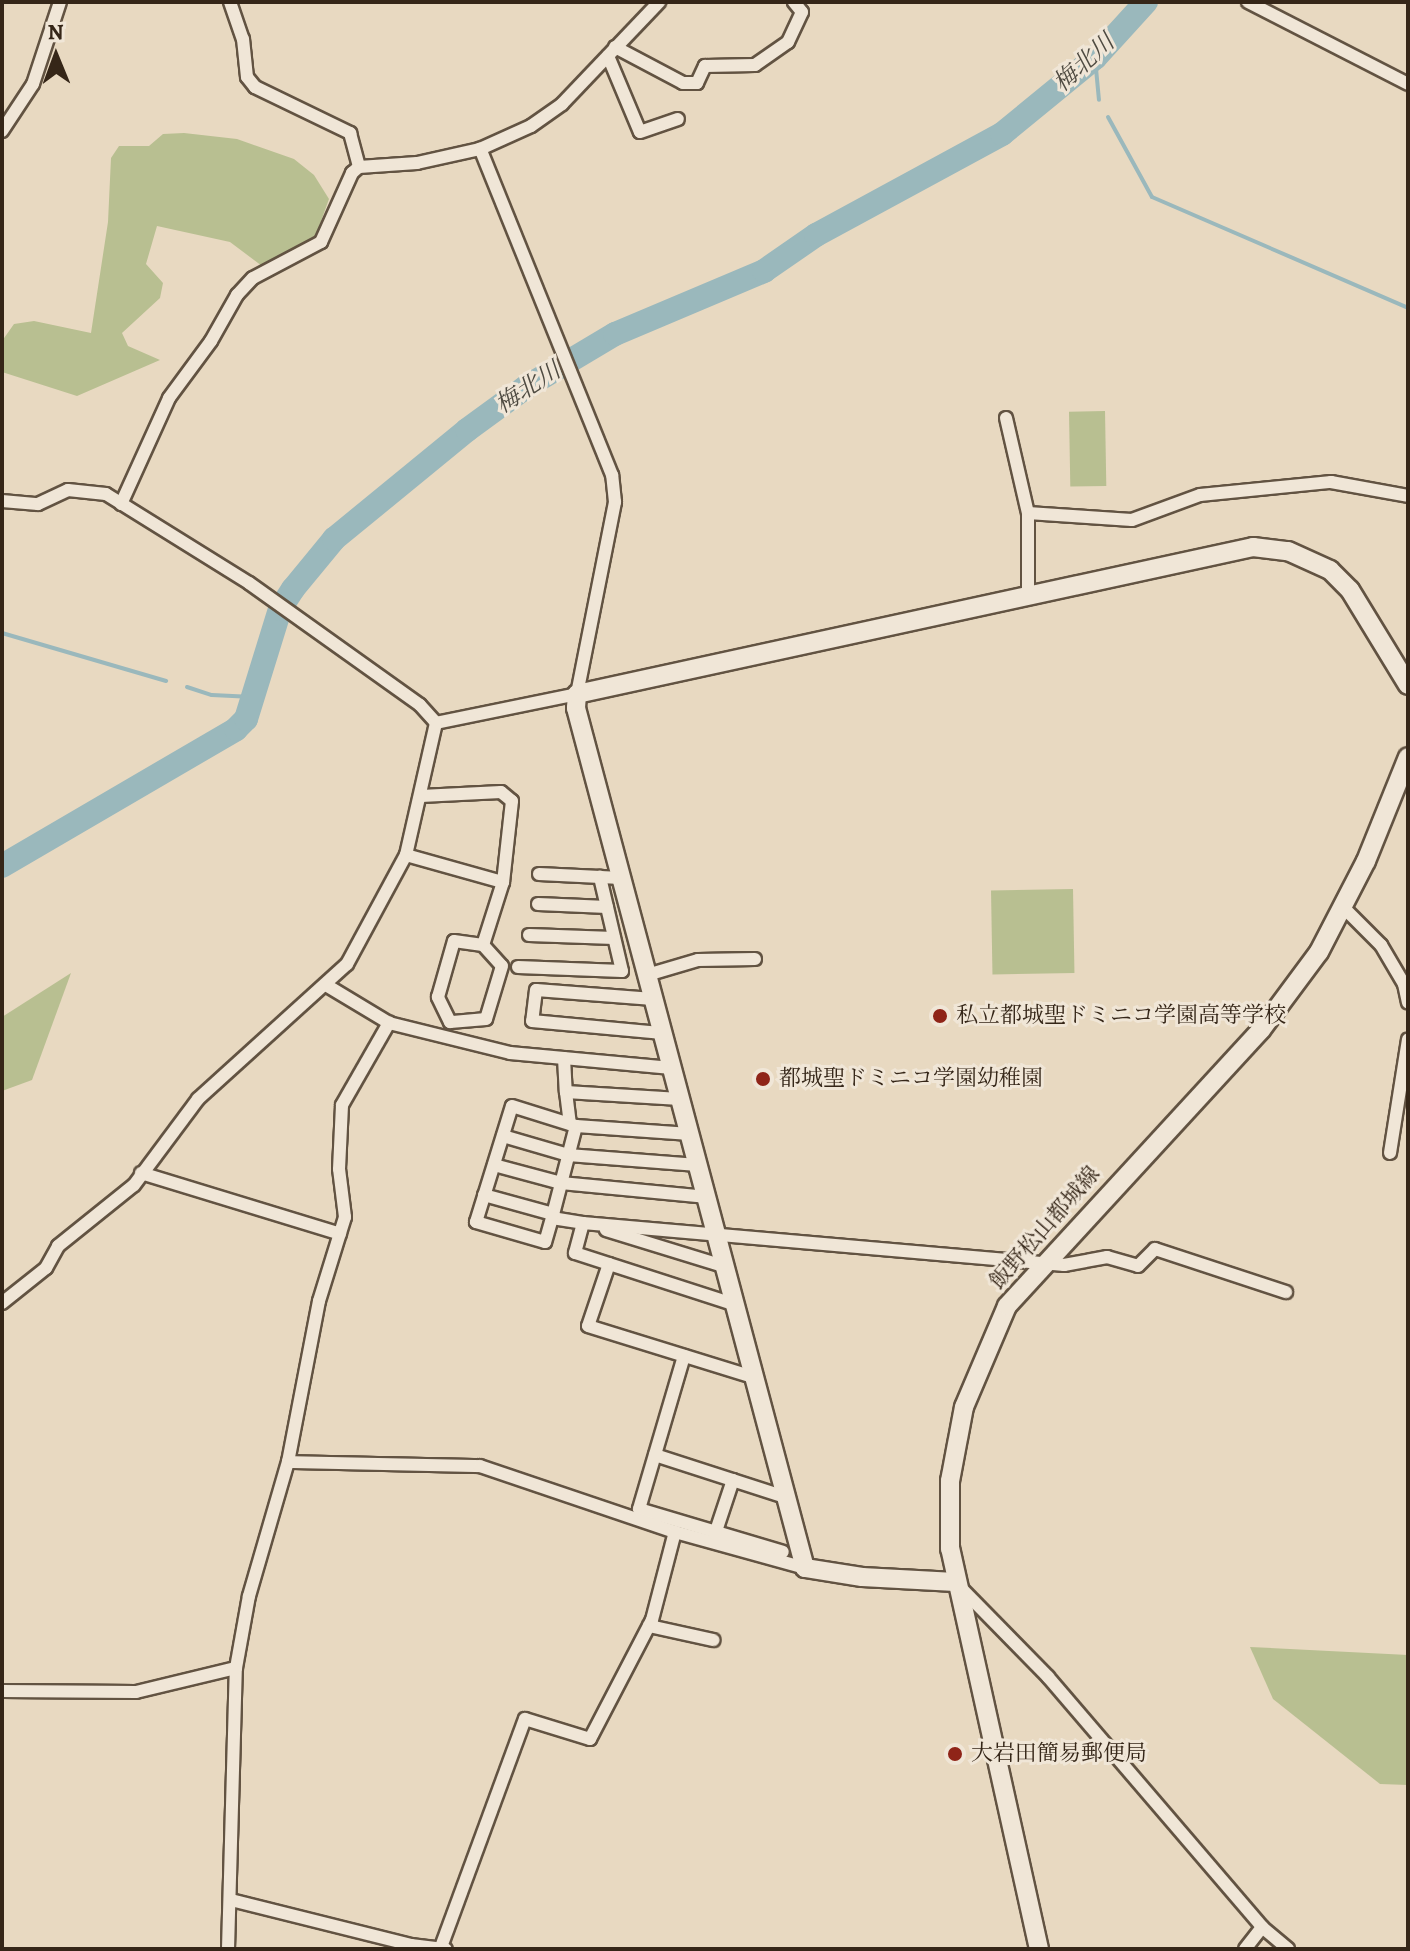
<!DOCTYPE html>
<html>
<head>
<meta charset="utf-8">
<style>
	body { margin:0 }
	#map { position:relative; width:1410px; height:1951px; overflow:hidden; background:#e8d9c1; font-family:Alegreya,"Noto Serif JP",serif }
	div>[style] { position:absolute }
	.green>* { inset:0; background:#b8bf91; transform-origin:0 0 }
	.stream>* { height:4px; margin:-2px; padding:0 2px; transform-origin:2px; border-radius:2px; background:#9ab8bc }
	.river>* { height:24px; margin:-12px; padding:0 12px; transform-origin:12px; border-radius:12px; background:#9ab8bc }
	.roads { filter:drop-shadow(2px 0 #625342) drop-shadow(-2px 0 #625342) drop-shadow(0 2px #625342) drop-shadow(0 -2px #625342) }
	.street>* { height:12px; margin:-6px; padding:0 6px; transform-origin:6px; border-radius:6px; background:#f0e6d7 }
	.secondary>* { height:18px; margin:-9px; padding:0 9px; transform-origin:9px; border-radius:9px; background:#f0e6d7 }
	.dots>* { width:22px; height:22px; translate:-50% -50%; box-sizing:border-box; border:4px solid #f0e6d7; border-radius:50% }
	span { translate:-50% -50%; white-space:nowrap; text-align:center; line-height:1.15; -webkit-text-stroke:6px #f0e6d7; paint-order:stroke }
	.poi-label { font-size:22px; color:#352618 }
	.left { translate:0 -50%; text-align:left }
	.street-label { font-size:22px; color:#352618 }
	.water-label { font-size:24px; color:#4e4a41; font-style:italic }
	.frame { position:absolute; inset:0; border:4px solid #352618; pointer-events:none }
	.north { position:absolute; left:16px; top:16px; width:80px; height:80px; -webkit-text-stroke:6px #f0e6d7; paint-order:stroke; rotate:359deg; font-size:22px; font-weight:700; line-height:32px; text-align:center; color:#352618 }
	.north::after { content:''; display:block; margin:auto; width:28px; height:36px; background:#352618; clip-path:polygon(50% 0,100% 100%,50% 72%,0 100%) }
</style>
</head>
<body>
<div id="map">
	<div class="green">
		<div style="clip-path:polygon(184px 133px,237px 139px,294px 159px,314px 175px,329px 199px,316px 235px,300px 249px,262px 266px,230px 242px,157px 226px,146px 264px,163px 283px,160px 298px,122px 333px,128px 346px,160px 360px,77px 396px,2px 372px,2px 341px,14px 324px,34px 321px,91px 333px,108px 222px,111px 158px,119px 146px,149px 146px,163px 134px)"></div>
		<div style="left:1105px;top:411px;width:75px;height:36px;rotate:89deg"></div>
		<div style="left:1073px;top:889px;width:84px;height:82px;rotate:89deg"></div>
		<div style="clip-path:polygon(71px 973px,32px 1080px,2px 1091px,2px 1017px)"></div>
		<div style="clip-path:polygon(1250px 1647px,1408px 1655px,1408px 1785px,1380px 1784px,1273px 1699px)"></div>
	</div>
	<div class="stream">
		<div style="left:1095px;top:58px;width:42px;rotate:84.6deg"></div>
		<div style="left:1108px;top:117px;width:91px;rotate:61.2deg"></div>
		<div style="left:1152px;top:197px;width:279px;rotate:23.4deg"></div>
		<div style="left:2px;top:633px;width:171px;rotate:16.3deg"></div>
		<div style="left:187px;top:687px;width:26px;rotate:18deg"></div>
		<div style="left:212px;top:695px;width:41px;rotate:2.8deg"></div>
	</div>
	<div class="river">
		<div style="left:2px;top:866px;width:271px;rotate:-30.3deg"></div>
		<div style="left:236px;top:729px;width:14px;rotate:-45deg"></div>
		<div style="left:246px;top:719px;width:115px;rotate:-72.8deg"></div>
		<div style="left:280px;top:609px;width:24px;rotate:-57deg"></div>
		<div style="left:293px;top:589px;width:65px;rotate:-50.6deg"></div>
		<div style="left:334px;top:539px;width:172px;rotate:-39.3deg"></div>
		<div style="left:467px;top:430px;width:73px;rotate:-36.1deg"></div>
		<div style="left:526px;top:387px;width:104px;rotate:-30.8deg"></div>
		<div style="left:615px;top:334px;width:162px;rotate:-22.9deg"></div>
		<div style="left:764px;top:271px;width:63px;rotate:-34.7deg"></div>
		<div style="left:816px;top:235px;width:212px;rotate:-28.5deg"></div>
		<div style="left:1002px;top:134px;width:120px;rotate:-39.3deg"></div>
		<div style="left:1095px;top:58px;width:76px;rotate:-47.7deg"></div>
	</div>
	<div class="roads">
		<div class="street">
			<div style="left:230px;top:2px;width:39px;rotate:71deg"></div>
			<div style="left:243px;top:39px;width:38px;rotate:84deg"></div>
			<div style="left:247px;top:77px;width:13px;rotate:51deg"></div>
			<div style="left:255px;top:87px;width:106px;rotate:25.8deg"></div>
			<div style="left:350px;top:133px;width:35px;rotate:75deg"></div>
			<div style="left:1248px;top:2px;width:180px;rotate:27.1deg"></div>
			<div style="left:615px;top:47px;width:77px;rotate:27.9deg"></div>
			<div style="left:683px;top:83px;width:14px"></div>
			<div style="left:697px;top:83px;width:19px;rotate:-65deg"></div>
			<div style="left:705px;top:66px;width:50px;rotate:-1.1deg"></div>
			<div style="left:755px;top:65px;width:40px;rotate:-34.9deg"></div>
			<div style="left:788px;top:42px;width:33px;rotate:-65deg"></div>
			<div style="left:802px;top:12px;width:13px;rotate:-129deg"></div>
			<div style="left:608px;top:56px;width:82px;rotate:67.2deg"></div>
			<div style="left:640px;top:132px;width:40px;rotate:-18.9deg"></div>
			<div style="left:2px;top:131px;width:56px;rotate:-56.6deg"></div>
			<div style="left:33px;top:84px;width:86px;rotate:-71.8deg"></div>
			<div style="left:1006px;top:418px;width:98px;rotate:77deg"></div>
			<div style="left:2px;top:501px;width:36px;rotate:5deg"></div>
			<div style="left:38px;top:504px;width:33px;rotate:-25deg"></div>
			<div style="left:68px;top:490px;width:38px;rotate:6deg"></div>
			<div style="left:106px;top:494px;width:168px;rotate:31.9deg"></div>
			<div style="left:249px;top:583px;width:210px;rotate:35.5deg"></div>
			<div style="left:420px;top:705px;width:24px;rotate:48deg"></div>
			<div style="left:121px;top:504px;width:116px;rotate:-65.6deg"></div>
			<div style="left:169px;top:398px;width:71px;rotate:-53.6deg"></div>
			<div style="left:211px;top:341px;width:53px;rotate:-60.5deg"></div>
			<div style="left:237px;top:295px;width:23px;rotate:-47deg"></div>
			<div style="left:253px;top:278px;width:77px;rotate:-27.9deg"></div>
			<div style="left:321px;top:242px;width:76px;rotate:-65.8deg"></div>
			<div style="left:352px;top:173px;width:9px;rotate:-41deg"></div>
			<div style="left:359px;top:167px;width:58px;rotate:-3.9deg"></div>
			<div style="left:417px;top:163px;width:65px;rotate:-12.5deg"></div>
			<div style="left:480px;top:149px;width:56px;rotate:-24.3deg"></div>
			<div style="left:531px;top:126px;width:38px;rotate:-35deg"></div>
			<div style="left:562px;top:104px;width:141px;rotate:-46.4deg"></div>
			<div style="left:1028px;top:596px;width:83px;rotate:-90deg"></div>
			<div style="left:1028px;top:513px;width:104px;rotate:3.9deg"></div>
			<div style="left:1132px;top:520px;width:72px;rotate:-20.2deg"></div>
			<div style="left:1200px;top:495px;width:132px;rotate:-5.7deg"></div>
			<div style="left:1331px;top:482px;width:78px;rotate:10.3deg"></div>
			<div style="left:436px;top:723px;width:144px;rotate:-11.6deg"></div>
			<div style="left:577px;top:694px;width:196px;rotate:-78.8deg"></div>
			<div style="left:615px;top:502px;width:27px;rotate:-96deg"></div>
			<div style="left:612px;top:475px;width:352px;rotate:-112deg"></div>
			<div style="left:421px;top:796px;width:80px;rotate:-2.9deg"></div>
			<div style="left:501px;top:792px;width:14px;rotate:39deg"></div>
			<div style="left:512px;top:801px;width:81px;rotate:96.3deg"></div>
			<div style="left:503px;top:882px;width:66px;rotate:107.6deg"></div>
			<div style="left:483px;top:945px;width:28px;rotate:48deg"></div>
			<div style="left:502px;top:966px;width:55px;rotate:106.8deg"></div>
			<div style="left:486px;top:1019px;width:36px;rotate:175deg"></div>
			<div style="left:450px;top:1022px;width:28px;rotate:-116deg"></div>
			<div style="left:438px;top:997px;width:58px;rotate:-74.1deg"></div>
			<div style="left:454px;top:941px;width:29px;rotate:8deg"></div>
			<div style="left:406px;top:855px;width:101px;rotate:15.6deg"></div>
			<div style="left:539px;top:874px;width:82px;rotate:2.8deg"></div>
			<div style="left:538px;top:904px;width:69px;rotate:2.5deg"></div>
			<div style="left:1343px;top:907px;width:54px;rotate:45deg"></div>
			<div style="left:1381px;top:945px;width:45px;rotate:59.5deg"></div>
			<div style="left:1404px;top:984px;width:19px;rotate:78deg"></div>
			<div style="left:529px;top:935px;width:85px;rotate:2deg"></div>
			<div style="left:518px;top:967px;width:104px;rotate:2.2deg"></div>
			<div style="left:622px;top:971px;width:97px;rotate:-103.2deg"></div>
			<div style="left:647px;top:975px;width:53px;rotate:-16.4deg"></div>
			<div style="left:698px;top:960px;width:57px;rotate:-1deg"></div>
			<div style="left:326px;top:985px;width:74px;rotate:31.1deg"></div>
			<div style="left:389px;top:1023px;width:125px;rotate:13.9deg"></div>
			<div style="left:510px;top:1053px;width:162px;rotate:5.3deg"></div>
			<div style="left:653px;top:999px;width:117px;rotate:-175.6deg"></div>
			<div style="left:536px;top:990px;width:31px;rotate:97deg"></div>
			<div style="left:532px;top:1021px;width:131px;rotate:5.3deg"></div>
			<div style="left:564px;top:1058px;width:34px;rotate:87deg"></div>
			<div style="left:566px;top:1092px;width:114px;rotate:3.5deg"></div>
			<div style="left:566px;top:1092px;width:32px;rotate:83deg"></div>
			<div style="left:690px;top:1134px;width:114px;rotate:-176deg"></div>
			<div style="left:576px;top:1126px;width:95px;rotate:104.6deg"></div>
			<div style="left:552px;top:1218px;width:31px;rotate:9deg"></div>
			<div style="left:583px;top:1223px;width:31px;rotate:105deg"></div>
			<div style="left:575px;top:1253px;width:169px;rotate:17.9deg"></div>
			<div style="left:503px;top:1136px;width:68px;rotate:16.3deg"></div>
			<div style="left:568px;top:1155px;width:130px;rotate:4.4deg"></div>
			<div style="left:1390px;top:1153px;width:115px;rotate:-81deg"></div>
			<div style="left:494px;top:1165px;width:69px;rotate:15deg"></div>
			<div style="left:561px;top:1183px;width:147px;rotate:5.5deg"></div>
			<div style="left:141px;top:1173px;width:208px;rotate:17deg"></div>
			<div style="left:484px;top:1195px;width:72px;rotate:15.4deg"></div>
			<div style="left:552px;top:1218px;width:25px;rotate:106deg"></div>
			<div style="left:545px;top:1242px;width:72px;rotate:-163.8deg"></div>
			<div style="left:476px;top:1222px;width:121px;rotate:-72.8deg"></div>
			<div style="left:512px;top:1106px;width:67px;rotate:17.4deg"></div>
			<div style="left:583px;top:1223px;width:483px;rotate:5deg"></div>
			<div style="left:1064px;top:1265px;width:44px;rotate:-10.5deg"></div>
			<div style="left:1107px;top:1257px;width:32px;rotate:16deg"></div>
			<div style="left:1138px;top:1266px;width:24px;rotate:-45deg"></div>
			<div style="left:1155px;top:1249px;width:138px;rotate:18.2deg"></div>
			<div style="left:606px;top:1230px;width:126px;rotate:17.1deg"></div>
			<div style="left:609px;top:1264px;width:65px;rotate:108.7deg"></div>
			<div style="left:588px;top:1326px;width:176px;rotate:17.2deg"></div>
			<div style="left:2px;top:1303px;width:56px;rotate:-38.5deg"></div>
			<div style="left:46px;top:1268px;width:25px;rotate:-61deg"></div>
			<div style="left:58px;top:1246px;width:97px;rotate:-38.8deg"></div>
			<div style="left:134px;top:1185px;width:107px;rotate:-53.3deg"></div>
			<div style="left:198px;top:1099px;width:201px;rotate:-42.2deg"></div>
			<div style="left:347px;top:964px;width:124px;rotate:-61.6deg"></div>
			<div style="left:406px;top:855px;width:135px;rotate:-77.2deg"></div>
			<div style="left:684px;top:1356px;width:159px;rotate:106.4deg"></div>
			<div style="left:639px;top:1509px;width:150px;rotate:16.6deg"></div>
			<div style="left:655px;top:1455px;width:140px;rotate:17.9deg"></div>
			<div style="left:288px;top:1462px;width:192px;rotate:1.2deg"></div>
			<div style="left:480px;top:1466px;width:206px;rotate:18.7deg"></div>
			<div style="left:675px;top:1532px;width:135px;rotate:15.5deg"></div>
			<div style="left:715px;top:1534px;width:57px;rotate:-71.6deg"></div>
			<div style="left:960px;top:1587px;width:126px;rotate:45.6deg"></div>
			<div style="left:1048px;top:1677px;width:329px;rotate:49.4deg"></div>
			<div style="left:1262px;top:1927px;width:34px;rotate:40deg"></div>
			<div style="left:649px;top:1626px;width:66px;rotate:12.3deg"></div>
			<div style="left:2px;top:1691px;width:134px;rotate:0.4deg"></div>
			<div style="left:136px;top:1692px;width:103px;rotate:-13.5deg"></div>
			<div style="left:231px;top:1900px;width:186px;rotate:14deg"></div>
			<div style="left:411px;top:1945px;width:35px;rotate:7deg"></div>
			<div style="left:441px;top:1947px;width:243px;rotate:-69.8deg"></div>
			<div style="left:525px;top:1719px;width:68px;rotate:17.1deg"></div>
			<div style="left:590px;top:1739px;width:134px;rotate:-62.5deg"></div>
			<div style="left:652px;top:1620px;width:91px;rotate:-75.4deg"></div>
			<div style="left:228px;top:1949px;width:281px;rotate:-88.4deg"></div>
			<div style="left:236px;top:1668px;width:73px;rotate:-79.8deg"></div>
			<div style="left:249px;top:1596px;width:140px;rotate:-73.8deg"></div>
			<div style="left:288px;top:1462px;width:164px;rotate:-79.1deg"></div>
			<div style="left:319px;top:1301px;width:88px;rotate:-72.8deg"></div>
			<div style="left:345px;top:1217px;width:48px;rotate:-97.1deg"></div>
			<div style="left:339px;top:1169px;width:64px;rotate:-87.3deg"></div>
			<div style="left:342px;top:1105px;width:95px;rotate:-60.2deg"></div>
			<div style="left:1245px;top:1949px;width:28px;rotate:-52deg"></div>
		</div>
		<div class="secondary">
			<div style="left:955px;top:1582px;width:93px;rotate:-176.9deg"></div>
			<div style="left:862px;top:1577px;width:58px;rotate:-171deg"></div>
			<div style="left:805px;top:1568px;width:890px;rotate:-104.91deg"></div>
			<div style="left:576px;top:708px;width:14px;rotate:-86deg"></div>
			<div style="left:577px;top:694px;width:692px;rotate:-12.27deg"></div>
			<div style="left:1253px;top:547px;width:35px;rotate:7deg"></div>
			<div style="left:1288px;top:551px;width:46px;rotate:24.3deg"></div>
			<div style="left:1330px;top:570px;width:28px;rotate:45deg"></div>
			<div style="left:1350px;top:590px;width:111px;rotate:58.6deg"></div>
			<div style="left:1039px;top:1949px;width:410px;rotate:-102.5deg"></div>
			<div style="left:950px;top:1549px;width:68px;rotate:-90deg"></div>
			<div style="left:950px;top:1481px;width:75px;rotate:-79.3deg"></div>
			<div style="left:964px;top:1407px;width:110px;rotate:-66.9deg"></div>
			<div style="left:1007px;top:1306px;width:375px;rotate:-47.4deg"></div>
			<div style="left:1261px;top:1030px;width:97px;rotate:-53.4deg"></div>
			<div style="left:1319px;top:952px;width:102px;rotate:-62.7deg"></div>
			<div style="left:1366px;top:861px;width:112px;rotate:-68deg"></div>
		</div>
	</div>
	<div class="dots">
		<div style="left:940px;top:1016px;background:#8f2418"></div>
		<div style="left:763px;top:1079px;background:#8f2418"></div>
		<div style="left:955px;top:1754px;background:#8f2418"></div>
	</div>
	<div class="poi-label">
		<span class="left" style="left:956px;top:1016px">私立都城聖ドミニコ学園高等学校</span>
		<span class="left" style="left:779px;top:1079px">都城聖ドミニコ学園幼稚園</span>
		<span class="left" style="left:971px;top:1754px">大岩田簡易郵便局</span>
	</div>
	<div class="street-label">
		<span style="left:1045px;top:1228px;rotate:-49deg">飯野松山都城線</span>
	</div>
	<div class="water-label">
		<span style="left:1084px;top:63px;rotate:-42deg">梅北川</span>
		<span style="left:528px;top:388px;rotate:-33deg">梅北川</span>
	</div>
	<div class="frame"></div>
	<div class="north">N</div>
</div>
</body>
</html>
